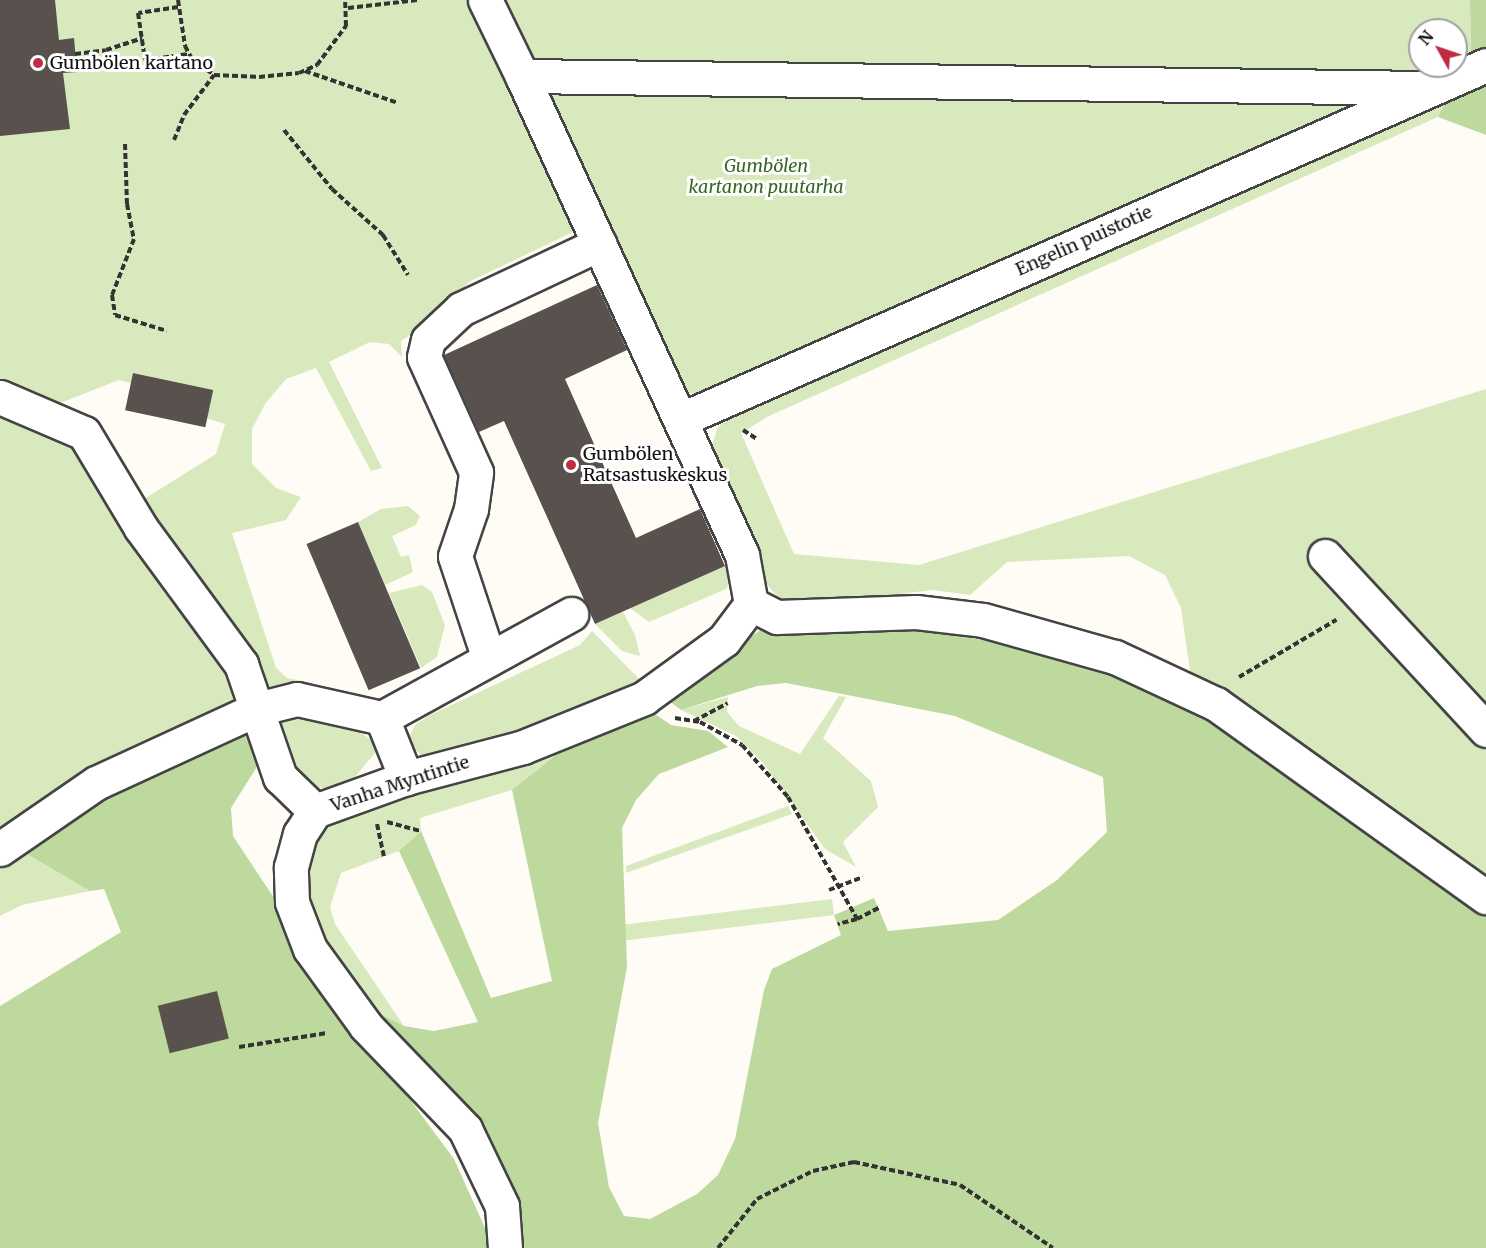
<!DOCTYPE html>
<html>
<head>
<meta charset="utf-8">
<style>
	body { margin:0 }
	#map { position:relative; width:1486px; height:1248px; overflow:hidden; background:#fffcf5; font-family:Merriweather,serif }
	div>[style] { position:absolute }
	.green>* { inset:0; background:#d9e9be; transform-origin:0 0 }
	.forest>* { inset:0; background:#bed99e }
	.building>* { inset:0; background:#59514d; transform-origin:0 0 }
	.path>* { height:4px; margin-top:-2px; transform-origin:0; background:repeating-linear-gradient(90deg,#333 0 6px,transparent 0 9px) }
	.roads { filter:drop-shadow(2px 0 #444) drop-shadow(-2px 0 #444) drop-shadow(0 2px #444) drop-shadow(0 -2px #444) }
	.minor>* { height:33px; margin:-16.5px; padding:0 16.5px; transform-origin:16.5px; border-radius:16.5px; background:#fff }
	.dots>* { width:16px; height:16px; translate:-50% -50%; box-sizing:border-box; border:3px solid #fff; border-radius:50% }
	span { translate:-50% -50%; white-space:nowrap; text-align:center; line-height:1.15; -webkit-text-stroke:6px #fff; paint-order:stroke }
	.poi-label { font-size:18px; color:#111 }
	.left { translate:0 -50%; text-align:left }
	.park-label { font-size:18px; color:#376722; font-style:italic }
	.street-label { font-size:18px; color:#111 }
	.north { position:absolute; left:1408px; top:18px; width:60px; height:60px; box-sizing:border-box; background:#fff; border:2px solid #a0a0a0; border-radius:50%; rotate:310deg; font-size:16px; font-weight:700; line-height:24px; text-align:center; color:#111 }
	.north::after { content:''; display:block; margin:auto; width:21px; height:27px; background:#bd2c41; clip-path:polygon(50% 0,100% 100%,50% 72%,0 100%) }
</style>
</head>
<body>
<div id="map">
	<div class="green">
		<div style="clip-path:polygon(evenodd,0 0,1470px 0,1471px 60px,705px 394px,686px 393px,670px 380px,583px 205px,566px 213px,576px 229px,573px 232px,469px 282px,430px 322px,401px 341px,402px 357px,389px 344px,370px 342px,329px 362px,382px 468px,371px 471px,316px 368px,286px 379px,265px 404px,252px 429px,252px 464px,276px 488px,301px 497px,286px 520px,232px 533px,276px 668px,287px 678px,312px 683px,286px 690px,268px 691px,133px 506px,216px 454px,225px 424px,206px 418px,213px 390px,134px 373px,131px 383px,119px 380px,50px 407px,45px 422px,78px 455px,220px 649px,243px 703px,0 839px,0 0,1420px 30px,1456px 30px,1456px 66px,1420px 66px,1420px 30px)"></div>
		<div style="clip-path:polygon(1450px 92px,1438px 117px,769px 416px,741px 433px,794px 554px,919px 565px,1486px 389px,1486px 913px,1212px 720px,1190px 671px,1181px 608px,1165px 575px,1129px 556px,1007px 562px,970px 595px,933px 590px,794px 606px,775px 594px,759px 575px,710px 453px,717px 429px,735px 408px)"></div>
		<div style="clip-path:polygon(408px 506px,420px 516px,416px 525px,392px 536px,401px 557px,409px 555px,413px 572px,385px 585px,358px 522px,381px 509px)"></div>
		<div style="clip-path:polygon(725px 565px,732px 578px,726px 589px,649px 622px,630px 608px)"></div>
		<div style="clip-path:polygon(422px 585px,432px 592px,445px 625px,437px 657px,421px 668px,389px 593px)"></div>
		<div style="clip-path:polygon(623px 612px,635px 635px,640px 656px,622px 651px,595px 624px)"></div>
		<div style="clip-path:polygon(592px 631px,642px 682px,558px 726px,424px 759px,414px 748px,410px 735px,415px 725px,430px 715px,580px 645px)"></div>
		<div style="clip-path:polygon(839px 696px,846px 697px,823px 738px,871px 781px,878px 807px,843px 842px,856px 867px,825px 849px,763px 763px,736px 736px,681px 710px,728px 697px,727px 712px,739px 726px,800px 754px)"></div>
		<div style="clip-path:polygon(272px 713px,337px 715px,374px 742px,375px 753px,355px 777px,331px 789px,309px 786px,291px 775px)"></div>
		<div style="clip-path:polygon(573px 741px,512px 790px,420px 818px,421px 831px,399px 851px,341px 873px,330px 907px,335px 924px,404px 1026px,353px 1000px,315px 946px,300px 855px,317px 828px,340px 811px)"></div>
		<div style="clip-path:polygon(788px 806px,792px 814px,626px 873px,626px 866px)"></div>
		<div style="clip-path:polygon(13px 846px,90px 891px,22px 905px,0 916px,0 856px)"></div>
		<div style="left:832px;top:899px;width:16px;height:211px;rotate:83deg"></div>
	</div>
	<div class="forest">
		<div style="clip-path:polygon(1470px 0,1486px 0,1486px 53px,1471px 60px)"></div>
		<div style="clip-path:polygon(1486px 78px,1486px 135px,1438px 117px,1450px 92px)"></div>
		<div style="clip-path:polygon(879px 622px,1046px 651px,1132px 681px,1212px 720px,1486px 913px,1486px 1248px,518px 1248px,511px 1206px,353px 1000px,404px 1026px,434px 1031px,478px 1022px,399px 851px,421px 831px,491px 998px,552px 981px,512px 790px,573px 741px,646px 708px,671px 725px,708px 731px,728px 747px,659px 774px,636px 800px,622px 828px,627px 967px,598px 1123px,609px 1187px,624px 1216px,650px 1219px,697px 1194px,718px 1175px,735px 1139px,764px 990px,772px 969px,841px 935px,834px 915px,874px 898px,888px 931px,998px 920px,1057px 880px,1107px 832px,1103px 777px,955px 716px,786px 683px,757px 686px,681px 710px,665px 698px,700px 668px,767px 626px)"></div>
		<div style="clip-path:polygon(240px 732px,251px 741px,258px 765px,231px 808px,233px 836px,391px 1074px,454px 1159px,494px 1248px,0 1248px,0 1006px,121px 932px,104px 889px,90px 891px,13px 846px,102px 789px)"></div>
	</div>
	<div class="building">
		<div style="clip-path:polygon(0 0,55px 0,59px 40px,74px 38px,77px 72px,63px 73px,70px 129px,0 136px)"></div>
		<div style="clip-path:polygon(597px 285px,627px 350px,565px 379px,636px 538px,700px 509px,725px 566px,595px 624px,504px 421px,479px 432px,444px 355px)"></div>
		<div style="left:133px;top:373px;width:82px;height:38px;rotate:12deg"></div>
		<div style="left:358px;top:522px;width:159px;height:56px;rotate:67deg"></div>
		<div style="left:217px;top:991px;width:49px;height:61px;rotate:76deg"></div>
	</div>
	<div class="path">
		<div style="left:178px;top:0;width:47px;rotate:81.3deg"></div>
		<div style="left:185px;top:46px;width:15px;rotate:62deg"></div>
		<div style="left:192px;top:59px;width:27px;rotate:36deg"></div>
		<div style="left:214px;top:75px;width:45px;rotate:2.5deg"></div>
		<div style="left:259px;top:77px;width:40px;rotate:-5.7deg"></div>
		<div style="left:299px;top:73px;width:20px;rotate:-24deg"></div>
		<div style="left:317px;top:65px;width:49px;rotate:-53.4deg"></div>
		<div style="left:346px;top:26px;width:26px;rotate:-92deg"></div>
		<div style="left:178px;top:7px;width:40px;rotate:171.5deg"></div>
		<div style="left:138px;top:13px;width:48px;rotate:81.5deg"></div>
		<div style="left:145px;top:60px;width:44px;rotate:-7.8deg"></div>
		<div style="left:348px;top:8px;width:70px;rotate:-6.5deg"></div>
		<div style="left:75px;top:54px;width:31px;rotate:-7deg"></div>
		<div style="left:106px;top:50px;width:38px;rotate:-18deg"></div>
		<div style="left:305px;top:71px;width:98px;rotate:19deg"></div>
		<div style="left:284px;top:130px;width:76px;rotate:50.9deg"></div>
		<div style="left:332px;top:189px;width:69px;rotate:42deg"></div>
		<div style="left:383px;top:235px;width:47px;rotate:58deg"></div>
		<div style="left:174px;top:140px;width:27px;rotate:-68deg"></div>
		<div style="left:184px;top:115px;width:50px;rotate:-53.1deg"></div>
		<div style="left:125px;top:144px;width:60px;rotate:88.1deg"></div>
		<div style="left:127px;top:204px;width:36px;rotate:79deg"></div>
		<div style="left:134px;top:239px;width:60px;rotate:111.4deg"></div>
		<div style="left:112px;top:295px;width:20px;rotate:81deg"></div>
		<div style="left:115px;top:315px;width:54px;rotate:17.1deg"></div>
		<div style="left:743px;top:430px;width:17px;rotate:33deg"></div>
		<div style="left:1239px;top:677px;width:113px;rotate:-30.4deg"></div>
		<div style="left:675px;top:718px;width:25px;rotate:9deg"></div>
		<div style="left:700px;top:722px;width:48px;rotate:28.7deg"></div>
		<div style="left:742px;top:745px;width:69px;rotate:48.5deg"></div>
		<div style="left:788px;top:797px;width:140px;rotate:60.5deg"></div>
		<div style="left:857px;top:919px;width:20px;rotate:165deg"></div>
		<div style="left:694px;top:721px;width:38px;rotate:-28deg"></div>
		<div style="left:387px;top:822px;width:35px;rotate:15deg"></div>
		<div style="left:377px;top:824px;width:33px;rotate:78deg"></div>
		<div style="left:829px;top:890px;width:36px;rotate:-21deg"></div>
		<div style="left:857px;top:919px;width:25px;rotate:-27deg"></div>
		<div style="left:239px;top:1047px;width:89px;rotate:-9deg"></div>
		<div style="left:718px;top:1248px;width:63px;rotate:-51.5deg"></div>
		<div style="left:757px;top:1199px;width:63px;rotate:-26.6deg"></div>
		<div style="left:813px;top:1171px;width:42px;rotate:-12.4deg"></div>
		<div style="left:854px;top:1162px;width:108px;rotate:12.2deg"></div>
		<div style="left:960px;top:1185px;width:112px;rotate:34.1deg"></div>
	</div>
	<div class="roads">
		<div class="minor">
			<div style="left:485px;top:0;width:85px;rotate:64deg"></div>
			<div style="left:0;top:397px;width:91px;rotate:23.2deg"></div>
			<div style="left:84px;top:433px;width:111px;rotate:59deg"></div>
			<div style="left:141px;top:528px;width:169px;rotate:53.7deg"></div>
			<div style="left:241px;top:664px;width:120px;rotate:71deg"></div>
			<div style="left:280px;top:777px;width:49px;rotate:44.2deg"></div>
			<div style="left:682px;top:419px;width:878px;rotate:-23.76deg"></div>
			<div style="left:1325px;top:556px;width:237px;rotate:47.2deg"></div>
			<div style="left:751px;top:604px;width:29px;rotate:27deg"></div>
			<div style="left:777px;top:617px;width:139px;rotate:-2.1deg"></div>
			<div style="left:916px;top:612px;width:67px;rotate:6.8deg"></div>
			<div style="left:983px;top:620px;width:137px;rotate:15.7deg"></div>
			<div style="left:1115px;top:657px;width:111px;rotate:25deg"></div>
			<div style="left:1216px;top:704px;width:332px;rotate:35.6deg"></div>
			<div style="left:489px;top:659px;width:108px;rotate:-108.3deg"></div>
			<div style="left:455px;top:556px;width:50px;rotate:-71.2deg"></div>
			<div style="left:471px;top:509px;width:37px;rotate:-82deg"></div>
			<div style="left:476px;top:472px;width:126px;rotate:-114.3deg"></div>
			<div style="left:424px;top:357px;width:17px;rotate:-77deg"></div>
			<div style="left:428px;top:340px;width:45px;rotate:-43.2deg"></div>
			<div style="left:461px;top:309px;width:153px;rotate:-25.2deg"></div>
			<div style="left:382px;top:718px;width:216px;rotate:-28.8deg"></div>
			<div style="left:0;top:849px;width:116px;rotate:-34.5deg"></div>
			<div style="left:96px;top:783px;width:177px;rotate:-24.7deg"></div>
			<div style="left:257px;top:709px;width:41px;rotate:-14deg"></div>
			<div style="left:297px;top:699px;width:87px;rotate:12.6deg"></div>
			<div style="left:382px;top:718px;width:65px;rotate:68.2deg"></div>
			<div style="left:505px;top:1248px;width:42px;rotate:-94.1deg"></div>
			<div style="left:502px;top:1206px;width:85px;rotate:-115.7deg"></div>
			<div style="left:465px;top:1129px;width:143px;rotate:-133.9deg"></div>
			<div style="left:366px;top:1026px;width:95px;rotate:-126deg"></div>
			<div style="left:310px;top:949px;width:50px;rotate:-111deg"></div>
			<div style="left:292px;top:902px;width:35px;rotate:-92deg"></div>
			<div style="left:291px;top:867px;width:34px;rotate:-75deg"></div>
			<div style="left:300px;top:834px;width:27px;rotate:-57deg"></div>
			<div style="left:315px;top:811px;width:97px;rotate:-19.9deg"></div>
			<div style="left:406px;top:778px;width:121px;rotate:-14.8deg"></div>
			<div style="left:523px;top:747px;width:131px;rotate:-22deg"></div>
			<div style="left:644px;top:698px;width:99px;rotate:-35.9deg"></div>
			<div style="left:724px;top:640px;width:45px;rotate:-53.1deg"></div>
			<div style="left:751px;top:604px;width:50px;rotate:-100.4deg"></div>
			<div style="left:742px;top:555px;width:527px;rotate:-114.67deg"></div>
			<div style="left:522px;top:76px;width:904px;rotate:0.76deg"></div>
		</div>
	</div>
	<div class="dots">
		<div style="left:38px;top:63px;background:#bd2c41"></div>
		<div style="left:571px;top:465px;background:#bd2c41"></div>
	</div>
	<div class="poi-label">
		<span class="left" style="left:50px;top:63px">Gumbölen kartano</span>
		<span class="left" style="left:583px;top:465px">Gumbölen<br>Ratsastuskeskus</span>
	</div>
	<div class="park-label">
		<span style="left:766px;top:177px">Gumbölen<br>kartanon puutarha</span>
	</div>
	<div class="street-label">
		<span style="left:1084px;top:241px;rotate:-24deg">Engelin puistotie</span>
		<span style="left:400px;top:784px;rotate:-18deg">Vanha Myntintie</span>
	</div>
	<div class="north">N</div>
</div>
</body>
</html>
